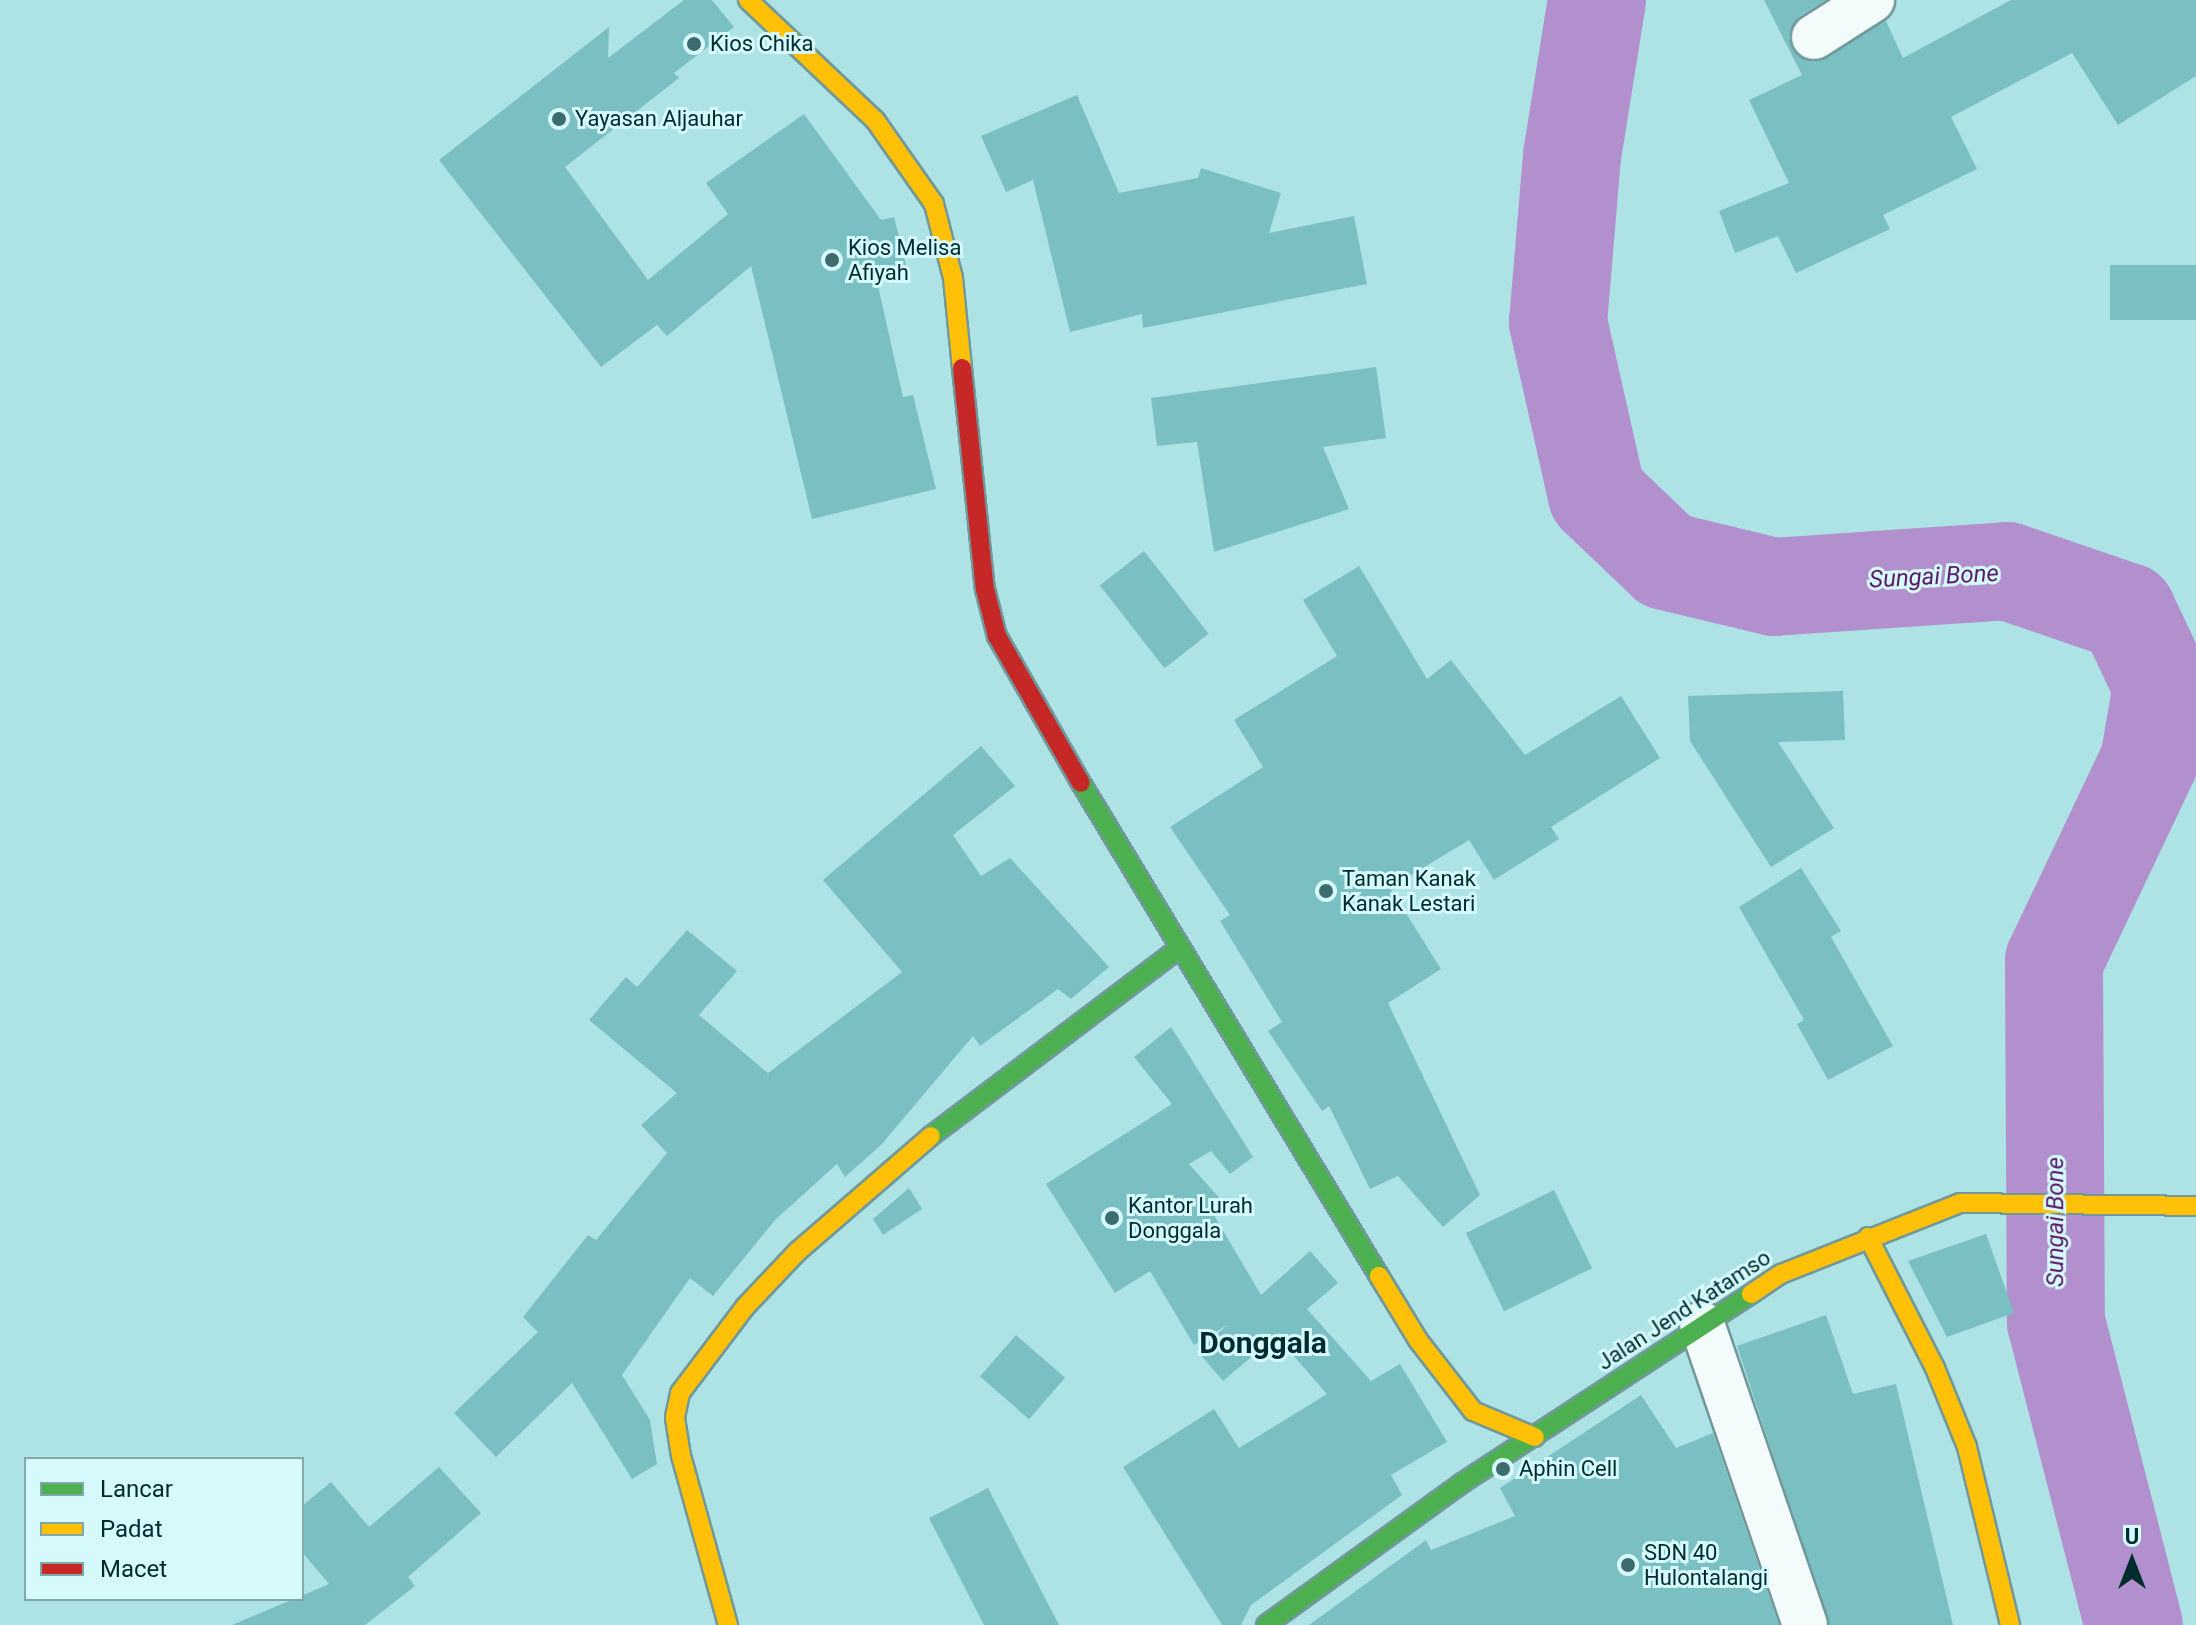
<!DOCTYPE html>
<html>
<head>
<meta charset="utf-8">
<style>
	body { margin:0 }
	#map { position:relative; width:2196px; height:1625px; overflow:hidden; background:#aee3e6; font-family:Roboto,sans-serif }
	div>[style] { position:absolute }
	.river>* { height:98px; margin:-49px; padding:0 49px; transform-origin:49px; border-radius:49px; background:#b290ce }
	.building>* { inset:0; background:#7abfc2; transform-origin:0 0 }
	.roads { filter:drop-shadow(2px 0 #71989a) drop-shadow(-2px 0 #71989a) drop-shadow(0 2px #71989a) drop-shadow(0 -2px #71989a) }
	.street>* { height:44px; margin:-22px; padding:0 22px; transform-origin:22px; border-radius:22px; background:#f3fbfb }
	.fast>* { height:18px; margin:-9px; padding:0 9px; transform-origin:9px; border-radius:9px; background:#4caf50 }
	.slow>* { height:18px; margin:-9px; padding:0 9px; transform-origin:9px; border-radius:9px; background:#ffc107 }
	.jam>* { height:18px; margin:-9px; padding:0 9px; transform-origin:9px; border-radius:9px; background:#c62828 }
	.dots>* { width:22px; height:22px; translate:-50% -50%; box-sizing:border-box; border:4px solid #d6fafc; border-radius:50% }
	span { translate:-50% -50%; white-space:nowrap; text-align:center; line-height:1.15; -webkit-text-stroke:6px #d6fafc; paint-order:stroke }
	.poi-label { font-size:22px; color:#002c2e }
	.left { translate:0 -50%; text-align:left }
	.street-label { font-size:22px; color:#002c2e }
	.water-label { font-size:24px; color:#5a1868; font-style:italic }
	.district-label { font-size:30px; color:#002c2e; font-weight:700 }
	.legend { position:absolute; left:24px; top:1457px; width:280px; height:144px; box-sizing:border-box; background:#d6fafc; border:2px solid #80a8aa; margin:0; padding:10px 14px; list-style:none; font-size:24px; color:#002c2e }
	.legend li { display:flex; align-items:center; gap:16px; height:40px }
	.legend b { width:40px; border:2px solid #80a8aa }
	.north { position:absolute; left:2092px; top:1521px; width:80px; height:80px; -webkit-text-stroke:6px #d6fafc; paint-order:stroke; rotate:0deg; font-size:22px; font-weight:700; line-height:32px; text-align:center; color:#002c2e }
	.north::after { content:''; display:block; margin:auto; width:28px; height:36px; background:#002c2e; clip-path:polygon(50% 0,100% 100%,50% 72%,0 100%) }
</style>
</head>
<body>
<div id="map">
	<div class="river">
		<div style="left:1597px;top:0;width:158px;rotate:99.1deg"></div>
		<div style="left:1572px;top:156px;width:167px;rotate:94.8deg"></div>
		<div style="left:1558px;top:322px;width:177px;rotate:77.3deg"></div>
		<div style="left:1597px;top:495px;width:95px;rotate:43.7deg"></div>
		<div style="left:1666px;top:561px;width:111px;rotate:13.5deg"></div>
		<div style="left:1774px;top:587px;width:234px;rotate:-3.9deg"></div>
		<div style="left:2007px;top:571px;width:127px;rotate:18.9deg"></div>
		<div style="left:2127px;top:612px;width:82px;rotate:64.7deg"></div>
		<div style="left:2162px;top:686px;width:76px;rotate:99.8deg"></div>
		<div style="left:2149px;top:761px;width:221px;rotate:115.4deg"></div>
		<div style="left:2054px;top:961px;width:361px;rotate:89.7deg"></div>
		<div style="left:2056px;top:1322px;width:313px;rotate:75.6deg"></div>
	</div>
	<div class="building">
		<div style="clip-path:polygon(684px 0,712px 0,734px 27px,674px 73px,679px 78px,565px 167px,648px 280px,728px 214px,706px 183px,804px 114px,881px 220px,894px 217px,907px 269px,876px 277px,903px 397px,913px 395px,936px 489px,812px 519px,751px 266px,667px 336px,657px 325px,601px 367px,439px 160px,609px 27px,608px 58px)"></div>
		<div style="clip-path:polygon(1764px 0,1826px 0,1800px 16px,1789px 37px,1793px 51px,1814px 62px,1886px 21px,1903px 58px,2011px 0,2196px 0,2196px 76px,2118px 125px,2072px 53px,1951px 117px,1977px 169px,1883px 215px,1890px 229px,1796px 273px,1778px 236px,1735px 253px,1719px 211px,1789px 183px,1749px 100px,1802px 75px)"></div>
		<div style="clip-path:polygon(1077px 95px,1119px 193px,1198px 178px,1201px 168px,1281px 193px,1269px 233px,1354px 216px,1367px 284px,1143px 328px,1142px 314px,1070px 332px,1033px 180px,1006px 192px,981px 136px)"></div>
		<div style="left:2196px;top:265px;width:55px;height:86px;rotate:90deg"></div>
		<div style="clip-path:polygon(1376px 367px,1386px 438px,1323px 447px,1349px 509px,1214px 552px,1197px 442px,1157px 446px,1151px 398px)"></div>
		<div style="left:1144px;top:551px;width:105px;height:56px;rotate:52deg"></div>
		<div style="clip-path:polygon(1359px 566px,1427px 679px,1451px 660px,1525px 755px,1621px 696px,1660px 758px,1551px 827px,1559px 839px,1494px 880px,1469px 840px,1390px 888px,1441px 969px,1388px 1003px,1480px 1195px,1443px 1227px,1398px 1176px,1370px 1189px,1329px 1106px,1322px 1111px,1268px 1031px,1282px 1022px,1220px 921px,1230px 915px,1170px 827px,1263px 767px,1234px 720px,1337px 656px,1303px 600px)"></div>
		<div style="clip-path:polygon(1843px 691px,1845px 740px,1778px 742px,1834px 828px,1771px 867px,1690px 741px,1688px 696px)"></div>
		<div style="clip-path:polygon(981px 746px,1015px 786px,953px 835px,981px 876px,1010px 858px,1109px 967px,1071px 999px,1058px 989px,980px 1046px,973px 1036px,881px 1145px,845px 1177px,837px 1164px,775px 1220px,713px 1296px,690px 1278px,622px 1375px,650px 1420px,657px 1464px,632px 1479px,572px 1383px,496px 1457px,454px 1413px,538px 1332px,523px 1317px,588px 1235px,596px 1240px,667px 1153px,641px 1125px,677px 1093px,589px 1020px,626px 977px,637px 987px,687px 930px,737px 971px,699px 1015px,768px 1073px,902px 972px,823px 880px)"></div>
		<div style="clip-path:polygon(1801px 868px,1841px 931px,1831px 937px,1893px 1046px,1828px 1080px,1797px 1024px,1804px 1020px,1739px 907px)"></div>
		<div style="clip-path:polygon(1171px 1027px,1253px 1157px,1230px 1174px,1211px 1151px,1189px 1164px,1222px 1201px,1211px 1210px,1261px 1295px,1310px 1251px,1338px 1283px,1307px 1309px,1371px 1381px,1400px 1364px,1447px 1442px,1391px 1475px,1402px 1495px,1251px 1605px,1241px 1625px,1222px 1625px,1123px 1467px,1214px 1409px,1239px 1448px,1327px 1394px,1276px 1336px,1223px 1381px,1198px 1352px,1227px 1325px,1194px 1345px,1150px 1271px,1115px 1293px,1046px 1184px,1172px 1104px,1134px 1057px)"></div>
		<div style="clip-path:polygon(909px 1188px,922px 1209px,883px 1235px,873px 1219px)"></div>
		<div style="left:1554px;top:1190px;width:87px;height:98px;rotate:64deg"></div>
		<div style="clip-path:polygon(1986px 1234px,2014px 1313px,1947px 1337px,1908px 1261px)"></div>
		<div style="clip-path:polygon(1826px 1315px,1853px 1394px,1896px 1384px,1953px 1625px,1829px 1625px,1737px 1346px)"></div>
		<div style="left:1016px;top:1335px;width:65px;height:55px;rotate:41deg"></div>
		<div style="clip-path:polygon(1641px 1395px,1676px 1448px,1713px 1433px,1779px 1625px,1309px 1625px,1426px 1540px,1431px 1550px,1515px 1516px,1500px 1488px)"></div>
		<div style="clip-path:polygon(439px 1467px,481px 1513px,408px 1577px,415px 1586px,365px 1625px,232px 1625px,329px 1584px,302px 1552px,302px 1506px,331px 1482px,369px 1527px)"></div>
		<div style="clip-path:polygon(988px 1488px,1059px 1625px,984px 1625px,929px 1518px)"></div>
	</div>
	<div class="roads">
		<div class="street">
			<div style="left:1814px;top:37px;width:69px;rotate:-32.5deg"></div>
			<div style="left:1702px;top:1324px;width:318px;rotate:71.1deg"></div>
		</div>
		<div class="fast">
			<div style="left:1081px;top:783px;width:576px;rotate:58.85deg"></div>
			<div style="left:931px;top:1136px;width:312px;rotate:-37.1deg"></div>
			<div style="left:1266px;top:1625px;width:242px;rotate:-35.9deg"></div>
			<div style="left:1462px;top:1483px;width:345px;rotate:-33.2deg"></div>
		</div>
		<div class="slow">
			<div style="left:748px;top:0;width:175px;rotate:43.4deg"></div>
			<div style="left:875px;top:120px;width:103px;rotate:54.9deg"></div>
			<div style="left:934px;top:204px;width:76px;rotate:75.6deg"></div>
			<div style="left:953px;top:278px;width:90px;rotate:84.3deg"></div>
			<div style="left:1868px;top:1237px;width:147px;rotate:62.9deg"></div>
			<div style="left:1935px;top:1368px;width:85px;rotate:67.9deg"></div>
			<div style="left:1967px;top:1447px;width:183px;rotate:76.4deg"></div>
			<div style="left:1379px;top:1276px;width:75px;rotate:58.6deg"></div>
			<div style="left:1418px;top:1340px;width:90px;rotate:52.2deg"></div>
			<div style="left:1473px;top:1411px;width:67px;rotate:22.8deg"></div>
			<div style="left:1751px;top:1294px;width:36px;rotate:-34deg"></div>
			<div style="left:1781px;top:1274px;width:193px;rotate:-21.6deg"></div>
			<div style="left:1960px;top:1203px;width:236px;rotate:0.7deg"></div>
			<div style="left:728px;top:1625px;width:175px;rotate:-105.5deg"></div>
			<div style="left:681px;top:1456px;width:39px;rotate:-99deg"></div>
			<div style="left:675px;top:1417px;width:25px;rotate:-78deg"></div>
			<div style="left:680px;top:1393px;width:108px;rotate:-52.9deg"></div>
			<div style="left:745px;top:1307px;width:76px;rotate:-46.6deg"></div>
			<div style="left:797px;top:1252px;width:177px;rotate:-40.9deg"></div>
		</div>
		<div class="jam">
			<div style="left:962px;top:368px;width:222px;rotate:84.1deg"></div>
			<div style="left:985px;top:589px;width:49px;rotate:75.7deg"></div>
			<div style="left:997px;top:636px;width:169px;rotate:60.3deg"></div>
		</div>
	</div>
	<div class="dots">
		<div style="left:694px;top:44px;background:#3d6c6e"></div>
		<div style="left:559px;top:119px;background:#3d6c6e"></div>
		<div style="left:832px;top:260px;background:#3d6c6e"></div>
		<div style="left:1326px;top:891px;background:#3d6c6e"></div>
		<div style="left:1112px;top:1218px;background:#3d6c6e"></div>
		<div style="left:1503px;top:1469px;background:#3d6c6e"></div>
		<div style="left:1628px;top:1565px;background:#3d6c6e"></div>
	</div>
	<div class="poi-label">
		<span class="left" style="left:710px;top:44px">Kios Chika</span>
		<span class="left" style="left:575px;top:119px">Yayasan Aljauhar</span>
		<span class="left" style="left:848px;top:260px">Kios Melisa<br>Afiyah</span>
		<span class="left" style="left:1342px;top:891px">Taman Kanak<br>Kanak Lestari</span>
		<span class="left" style="left:1128px;top:1218px">Kantor Lurah<br>Donggala</span>
		<span class="left" style="left:1519px;top:1469px">Aphin Cell</span>
		<span class="left" style="left:1644px;top:1565px">SDN 40<br>Hulontalangi</span>
	</div>
	<div class="street-label">
		<span style="left:1684px;top:1310px;rotate:-33deg">Jalan Jend Katamso</span>
	</div>
	<div class="water-label">
		<span style="left:1934px;top:577px;rotate:-3deg">Sungai Bone</span>
		<span style="left:2056px;top:1222px;rotate:-90deg">Sungai Bone</span>
	</div>
	<div class="district-label">
		<span style="left:1263px;top:1343px">Donggala</span>
	</div>
	<ul class="legend">
	<li><b style="height:10px;background:#4caf50"></b>Lancar</li>
	<li><b style="height:10px;background:#ffc107"></b>Padat</li>
	<li><b style="height:10px;background:#c62828"></b>Macet</li>
	</ul>
	<div class="north">U</div>
</div>
</body>
</html>
